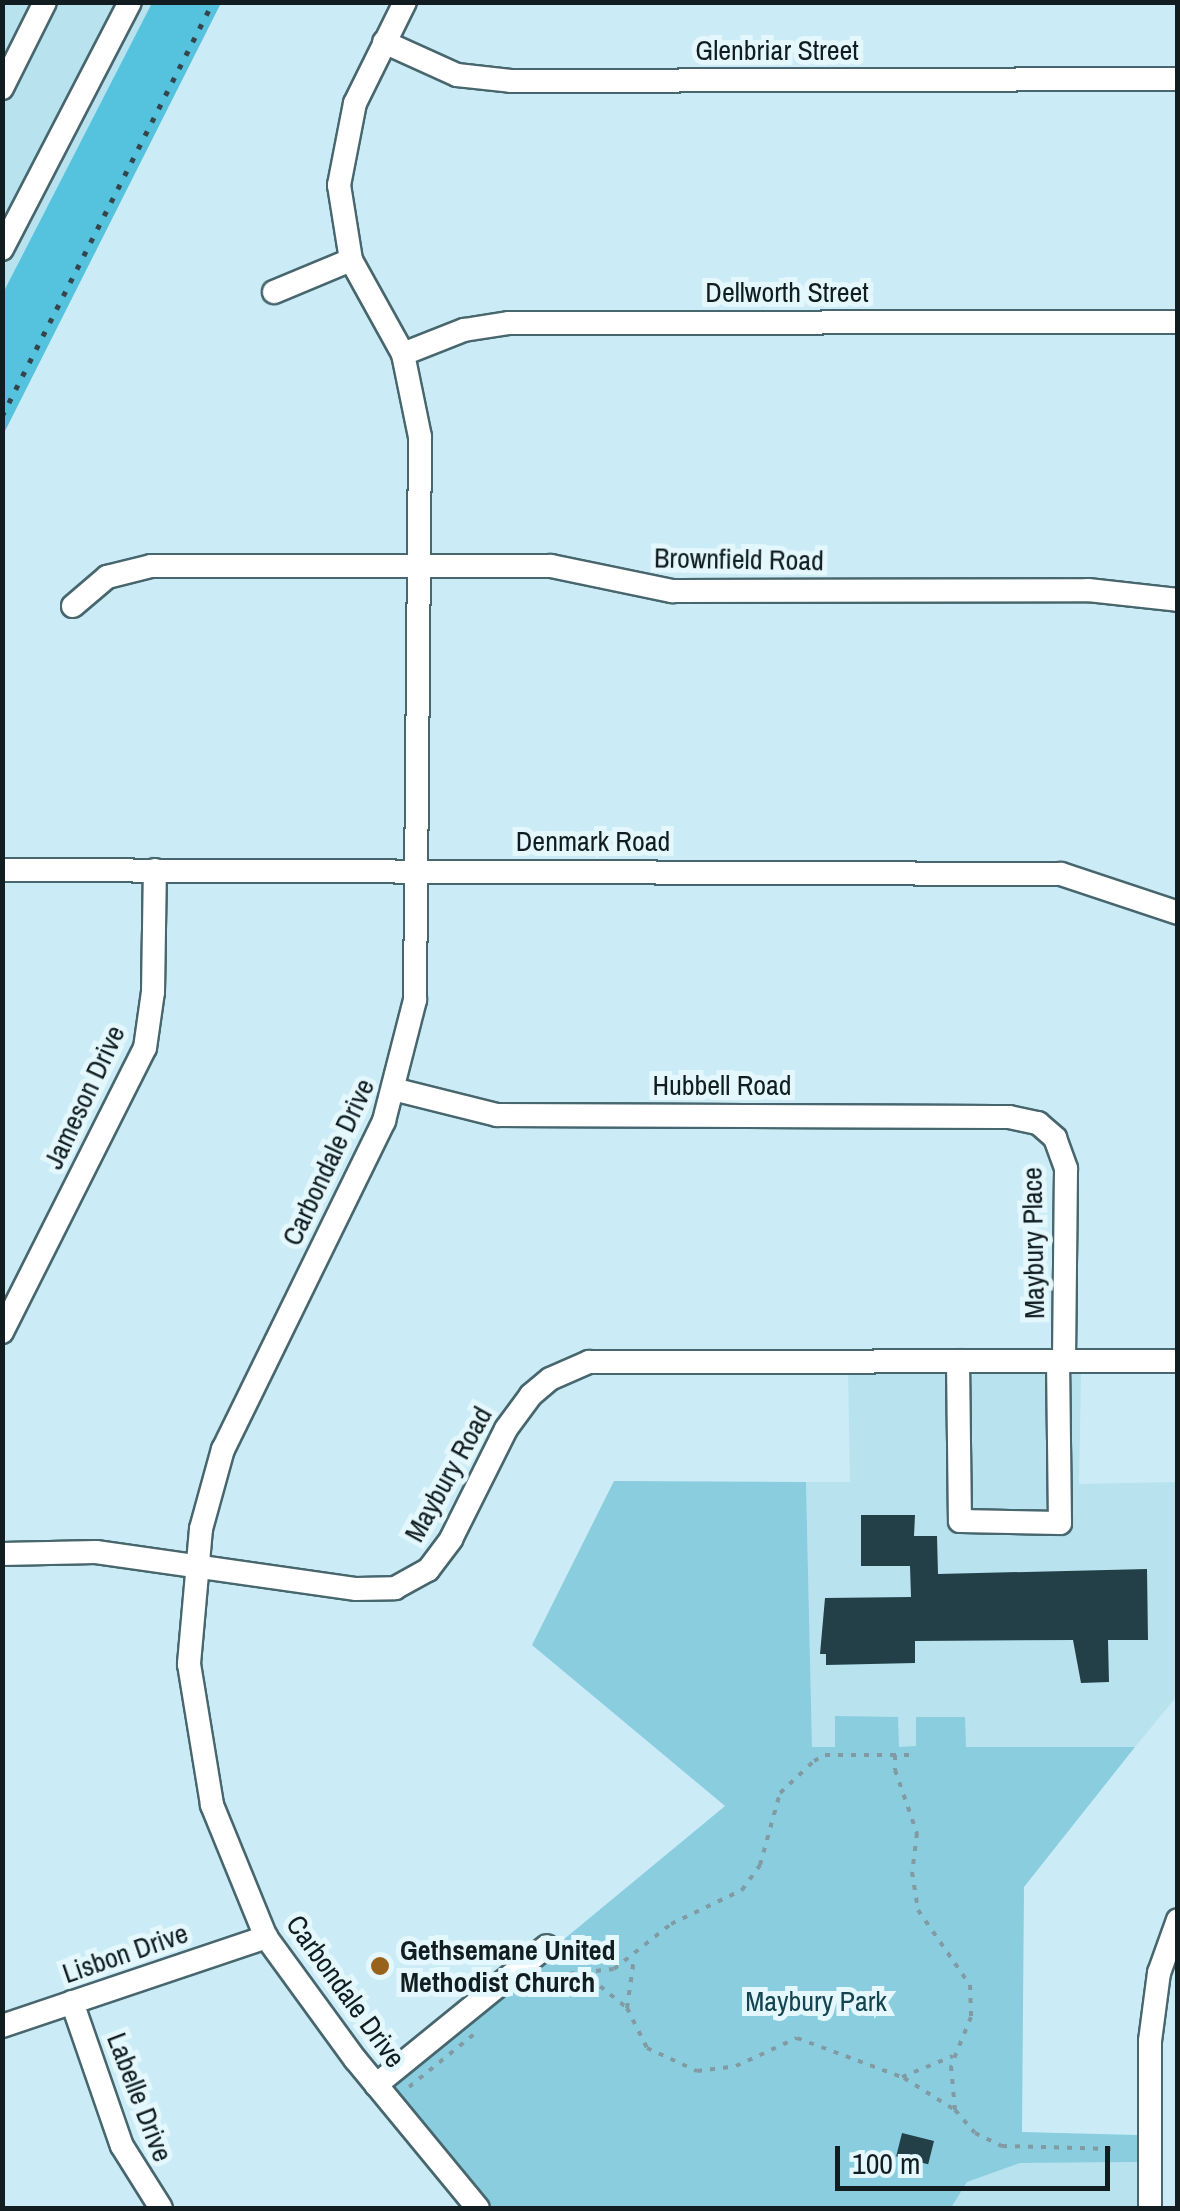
<!DOCTYPE html>
<html>
<head>
<meta charset="utf-8">
<style>
	body { margin:0 }
	#map { position:relative; width:1180px; height:2211px; overflow:hidden; background:#cbecf6; font-family:"Archivo Narrow",sans-serif }
	div>[style] { position:absolute }
	.built>* { inset:0; background:#b7e2ee }
	.green>* { inset:0; background:#8acddf }
	.forest>* { inset:0; background:#55c2de }
	.building>* { inset:0; background:#234048; transform-origin:0 0 }
	.path>* { height:4px; margin-top:-2px; transform-origin:0; background:repeating-linear-gradient(90deg,#829aa2 0 5px,transparent 0 13px) }
	.roads { filter:drop-shadow(2px 0 #48666e) drop-shadow(-2px 0 #48666e) drop-shadow(0 2px #48666e) drop-shadow(0 -2px #48666e) }
	.minor>* { height:22px; margin:-11px; padding:0 11px; transform-origin:11px; border-radius:11px; background:#fff }
	.rail>* { height:5px; margin-top:-2.5px; transform-origin:0; background:repeating-linear-gradient(90deg,#34444a 0 5px,transparent 0 15px) }
	.dots>* { width:28px; height:28px; translate:-50% -50%; box-sizing:border-box; border:5px solid #e3f7fc; border-radius:50% }
	span { translate:-50% -50%; white-space:nowrap; text-align:center; line-height:1.15; -webkit-text-stroke:10px #e3f7fc; paint-order:stroke }
	.street-label { font-size:28px; color:#111d21 }
	.poi-label { font-size:28px; color:#111d21; font-weight:700 }
	.left { translate:0 -50%; text-align:left }
	.park-label { font-size:28px; color:#134450 }
	.frame { position:absolute; inset:0; border:5px solid #111d21; pointer-events:none }
	.scale { position:absolute; left:835px; top:2146px; width:275px; height:45px; box-sizing:border-box; border:5px solid #111d21; border-top:0; padding-left:12px; font-size:30px; line-height:35px; white-space:nowrap; color:#111d21; -webkit-text-stroke:8px #e3f7fc; paint-order:stroke }
</style>
</head>
<body>
<div id="map">
	<div class="built">
		<div style="clip-path:polygon(3px 3px,152px 3px,3px 293px)"></div>
		<div style="clip-path:polygon(848px 1372px,1081px 1373px,1079px 1484px,1177px 1482px,1177px 1696px,1135px 1747px,812px 1747px,806px 1482px,850px 1482px)"></div>
		<div style="clip-path:polygon(1139px 2162px,1139px 2208px,951px 2208px,967px 2182px,1020px 2163px)"></div>
	</div>
	<div class="green">
		<div style="clip-path:polygon(614px 1481px,806px 1482px,812px 1747px,835px 1747px,835px 1716px,898px 1717px,899px 1747px,916px 1746px,916px 1717px,965px 1717px,966px 1747px,1135px 1747px,1024px 1887px,1022px 2132px,1137px 2135px,1139px 2162px,1020px 2163px,967px 2182px,951px 2208px,493px 2208px,390px 2083px,725px 1806px,532px 1645px)"></div>
	</div>
	<div class="forest">
		<div style="clip-path:polygon(152px 3px,221px 3px,3px 435px,3px 293px)"></div>
	</div>
	<div class="building">
		<div style="clip-path:polygon(861px 1515px,915px 1515px,914px 1536px,937px 1536px,938px 1574px,1147px 1569px,1148px 1640px,1108px 1640px,1109px 1682px,1081px 1683px,1073px 1640px,915px 1641px,915px 1663px,826px 1665px,826px 1654px,820px 1654px,825px 1598px,911px 1597px,910px 1566px,861px 1566px)"></div>
		<div style="left:902px;top:2133px;width:33px;height:24px;rotate:14deg"></div>
	</div>
	<div class="path">
		<div style="left:909px;top:1755px;width:14px;rotate:180deg"></div>
		<div style="left:895px;top:1755px;width:15px;rotate:90deg"></div>
		<div style="left:895px;top:1770px;width:67px;rotate:70.8deg"></div>
		<div style="left:917px;top:1833px;width:39px;rotate:97deg"></div>
		<div style="left:912px;top:1872px;width:38px;rotate:81deg"></div>
		<div style="left:918px;top:1910px;width:91px;rotate:55.3deg"></div>
		<div style="left:970px;top:1985px;width:32px;rotate:88deg"></div>
		<div style="left:971px;top:2017px;width:53px;rotate:112.2deg"></div>
		<div style="left:951px;top:2066px;width:44px;rotate:84.8deg"></div>
		<div style="left:955px;top:2110px;width:30px;rotate:49deg"></div>
		<div style="left:975px;top:2133px;width:30px;rotate:26deg"></div>
		<div style="left:1002px;top:2146px;width:112px;rotate:1.5deg"></div>
		<div style="left:590px;top:1978px;width:48px;rotate:39deg"></div>
		<div style="left:627px;top:2008px;width:45px;rotate:63.4deg"></div>
		<div style="left:647px;top:2048px;width:55px;rotate:24.7deg"></div>
		<div style="left:697px;top:2071px;width:39px;rotate:-7deg"></div>
		<div style="left:736px;top:2066px;width:67px;rotate:-24.7deg"></div>
		<div style="left:797px;top:2038px;width:112px;rotate:20.4deg"></div>
		<div style="left:902px;top:2077px;width:55px;rotate:-22.4deg"></div>
		<div style="left:531px;top:1987px;width:29px;rotate:-25deg"></div>
		<div style="left:557px;top:1975px;width:57px;rotate:-6deg"></div>
		<div style="left:614px;top:1969px;width:73px;rotate:-38.3deg"></div>
		<div style="left:671px;top:1924px;width:79px;rotate:-25.6deg"></div>
		<div style="left:742px;top:1890px;width:31px;rotate:-54deg"></div>
		<div style="left:760px;top:1865px;width:75px;rotate:-74.5deg"></div>
		<div style="left:780px;top:1793px;width:47px;rotate:-43.3deg"></div>
		<div style="left:814px;top:1761px;width:13px;rotate:-29deg"></div>
		<div style="left:825px;top:1755px;width:70px"></div>
		<div style="left:627px;top:2008px;width:50px;rotate:-82deg"></div>
		<div style="left:904px;top:2078px;width:60px;rotate:32.1deg"></div>
		<div style="left:409px;top:2087px;width:89px;rotate:-39.1deg"></div>
	</div>
	<div class="roads">
		<div class="minor">
			<div style="left:405px;top:2px;width:113px;rotate:116.3deg"></div>
			<div style="left:355px;top:103px;width:84px;rotate:101deg"></div>
			<div style="left:339px;top:185px;width:76px;rotate:80.9deg"></div>
			<div style="left:351px;top:260px;width:107px;rotate:61deg"></div>
			<div style="left:403px;top:354px;width:85px;rotate:78.4deg"></div>
			<div style="left:420px;top:437px;width:563px;rotate:90.51deg"></div>
			<div style="left:415px;top:1000px;width:125px;rotate:104.4deg"></div>
			<div style="left:384px;top:1121px;width:365px;rotate:116.1deg"></div>
			<div style="left:223px;top:1449px;width:83px;rotate:105.4deg"></div>
			<div style="left:201px;top:1529px;width:136px;rotate:95.1deg"></div>
			<div style="left:189px;top:1664px;width:143px;rotate:80.7deg"></div>
			<div style="left:212px;top:1805px;width:143px;rotate:67.8deg"></div>
			<div style="left:266px;top:1937px;width:151px;rotate:53.9deg"></div>
			<div style="left:355px;top:2059px;width:193px;rotate:50.5deg"></div>
			<div style="left:384px;top:42px;width:80px;rotate:24.3deg"></div>
			<div style="left:457px;top:75px;width:54px;rotate:6.3deg"></div>
			<div style="left:511px;top:81px;width:667px;rotate:-0.17deg"></div>
			<div style="left:2px;top:88px;width:96px;rotate:-63.4deg"></div>
			<div style="left:2px;top:249px;width:278px;rotate:-62.6deg"></div>
			<div style="left:274px;top:292px;width:83px;rotate:-22.6deg"></div>
			<div style="left:403px;top:354px;width:66px;rotate:-21.5deg"></div>
			<div style="left:464px;top:330px;width:46px;rotate:-8.8deg"></div>
			<div style="left:509px;top:323px;width:669px;rotate:-0.09deg"></div>
			<div style="left:73px;top:606px;width:45px;rotate:-40.5deg"></div>
			<div style="left:107px;top:577px;width:45px;rotate:-14deg"></div>
			<div style="left:151px;top:566px;width:400px"></div>
			<div style="left:551px;top:566px;width:124px;rotate:11.7deg"></div>
			<div style="left:672px;top:591px;width:416px;rotate:-0.1deg"></div>
			<div style="left:1088px;top:590px;width:91px;rotate:6.3deg"></div>
			<div style="left:2px;top:870px;width:1059px;rotate:0.22deg"></div>
			<div style="left:1061px;top:874px;width:123px;rotate:18.4deg"></div>
			<div style="left:397px;top:1090px;width:103px;rotate:14deg"></div>
			<div style="left:497px;top:1115px;width:512px;rotate:0.22deg"></div>
			<div style="left:1009px;top:1117px;width:30px;rotate:12deg"></div>
			<div style="left:1038px;top:1123px;width:23px;rotate:41deg"></div>
			<div style="left:1055px;top:1138px;width:33px;rotate:70deg"></div>
			<div style="left:1066px;top:1169px;width:191px;rotate:90.6deg"></div>
			<div style="left:2px;top:1332px;width:318px;rotate:-63.3deg"></div>
			<div style="left:145px;top:1048px;width:57px;rotate:-81.9deg"></div>
			<div style="left:153px;top:992px;width:122px;rotate:-89.1deg"></div>
			<div style="left:958px;top:1361px;width:160px;rotate:89.3deg"></div>
			<div style="left:960px;top:1521px;width:100px;rotate:1.1deg"></div>
			<div style="left:1060px;top:1523px;width:163px;rotate:-90.7deg"></div>
			<div style="left:2px;top:1554px;width:94px;rotate:-1.2deg"></div>
			<div style="left:96px;top:1552px;width:263px;rotate:8.1deg"></div>
			<div style="left:356px;top:1589px;width:39px;rotate:-1deg"></div>
			<div style="left:395px;top:1588px;width:38px;rotate:-29deg"></div>
			<div style="left:428px;top:1570px;width:39px;rotate:-53deg"></div>
			<div style="left:451px;top:1539px;width:123px;rotate:-63.4deg"></div>
			<div style="left:506px;top:1429px;width:42px;rotate:-53.7deg"></div>
			<div style="left:531px;top:1395px;width:25px;rotate:-40deg"></div>
			<div style="left:550px;top:1379px;width:43px;rotate:-23.6deg"></div>
			<div style="left:589px;top:1362px;width:589px;rotate:-0.1deg"></div>
			<div style="left:72px;top:2002px;width:152px;rotate:70.9deg"></div>
			<div style="left:122px;top:2146px;width:73px;rotate:57.8deg"></div>
			<div style="left:2px;top:2026px;width:279px;rotate:-18.6deg"></div>
			<div style="left:376px;top:2085px;width:220px;rotate:-39.1deg"></div>
			<div style="left:1150px;top:2208px;width:167px;rotate:-90deg"></div>
			<div style="left:1150px;top:2041px;width:69px;rotate:-82.5deg"></div>
			<div style="left:1159px;top:1973px;width:56px;rotate:-70.3deg"></div>
		</div>
	</div>
	<div class="rail">
		<div style="left:2px;top:416px;width:465px;rotate:-63deg"></div>
	</div>
	<div class="dots">
		<div style="left:380px;top:1966px;background:#99621c"></div>
	</div>
	<div class="street-label">
		<span style="left:777px;top:50px">Glenbriar Street</span>
		<span style="left:787px;top:292px">Dellworth Street</span>
		<span style="left:739px;top:559px;rotate:1deg">Brownfield Road</span>
		<span style="left:593px;top:841px">Denmark Road</span>
		<span style="left:722px;top:1085px">Hubbell Road</span>
		<span style="left:84px;top:1097px;rotate:-65deg">Jameson Drive</span>
		<span style="left:328px;top:1162px;rotate:-65deg">Carbondale Drive</span>
		<span style="left:1033px;top:1243px;rotate:-91deg">Maybury Place</span>
		<span style="left:448px;top:1474px;rotate:-61deg">Maybury Road</span>
		<span style="left:125px;top:1953px;rotate:-19deg">Lisbon Drive</span>
		<span style="left:346px;top:1991px;rotate:54deg">Carbondale Drive</span>
		<span style="left:140px;top:2097px;rotate:69deg">Labelle Drive</span>
	</div>
	<div class="poi-label">
		<span class="left" style="left:400px;top:1966px">Gethsemane United<br>Methodist Church</span>
	</div>
	<div class="park-label">
		<span style="left:816px;top:2001px">Maybury Park</span>
	</div>
	<div class="frame"></div>
	<div class="scale">100 m</div>
</div>
</body>
</html>
